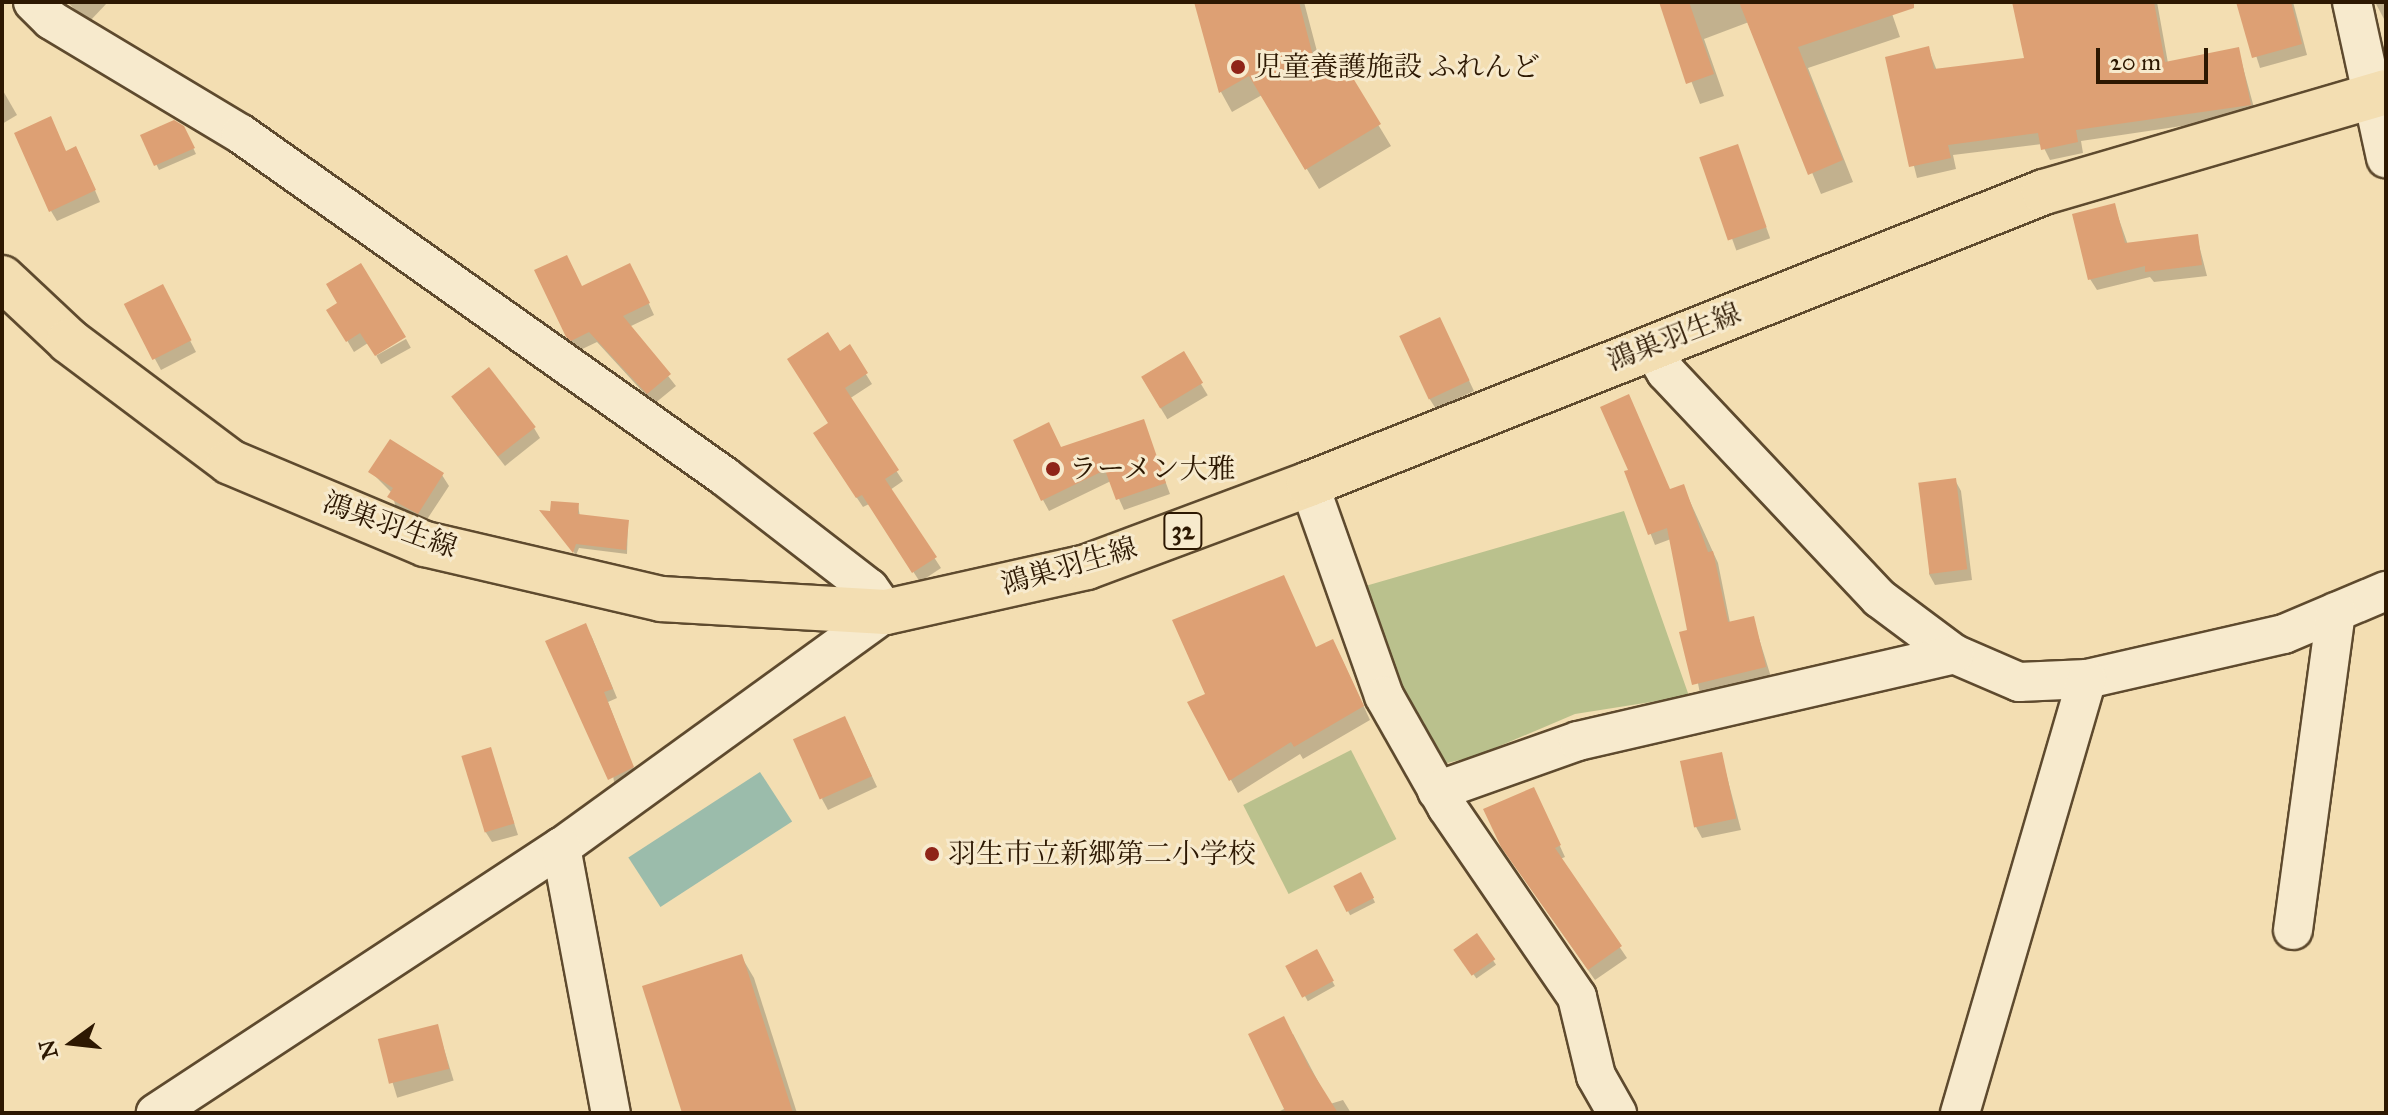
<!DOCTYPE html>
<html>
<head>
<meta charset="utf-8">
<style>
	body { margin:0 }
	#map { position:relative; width:2388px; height:1115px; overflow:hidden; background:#f3deb2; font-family:"IM FELL Great Primer","Noto Serif JP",serif }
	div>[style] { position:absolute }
	.green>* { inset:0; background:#bac18d; transform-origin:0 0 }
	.water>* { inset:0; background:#9bbcab; transform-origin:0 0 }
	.shadow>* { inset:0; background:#0003; transform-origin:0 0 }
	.building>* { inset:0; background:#dda074; transform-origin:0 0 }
	.roads { filter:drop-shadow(2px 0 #5e4a2e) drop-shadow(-2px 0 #5e4a2e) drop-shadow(0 2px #5e4a2e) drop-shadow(0 -2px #5e4a2e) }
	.minor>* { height:38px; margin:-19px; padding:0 19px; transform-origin:19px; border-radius:19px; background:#f7eacd }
	.major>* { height:44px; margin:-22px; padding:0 22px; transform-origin:22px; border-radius:22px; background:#f3deb2 }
	.dots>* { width:22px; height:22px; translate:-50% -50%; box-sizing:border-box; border:4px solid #f7eacd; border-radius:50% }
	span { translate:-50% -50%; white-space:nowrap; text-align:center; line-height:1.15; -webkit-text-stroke:6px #f7eacd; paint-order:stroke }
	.shield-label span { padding:2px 6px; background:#f7eacd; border:2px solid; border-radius:6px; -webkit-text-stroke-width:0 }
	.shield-label { font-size:26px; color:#2d1802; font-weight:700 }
	.poi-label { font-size:28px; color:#2d1802 }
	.left { translate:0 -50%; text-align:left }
	.street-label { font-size:28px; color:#2d1802 }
	.frame { position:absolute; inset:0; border:4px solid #2d1802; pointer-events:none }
	.north { position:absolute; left:32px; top:1003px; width:80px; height:80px; -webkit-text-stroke:6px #f7eacd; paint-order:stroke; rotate:255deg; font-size:22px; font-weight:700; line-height:32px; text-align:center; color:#2d1802 }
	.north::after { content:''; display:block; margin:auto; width:28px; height:36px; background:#2d1802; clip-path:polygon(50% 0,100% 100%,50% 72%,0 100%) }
	.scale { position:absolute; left:2096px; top:48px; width:112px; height:36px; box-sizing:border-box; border:4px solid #2d1802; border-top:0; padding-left:10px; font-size:24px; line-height:28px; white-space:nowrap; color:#2d1802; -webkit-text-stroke:6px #f7eacd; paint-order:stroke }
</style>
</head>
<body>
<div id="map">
	<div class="green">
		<div style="clip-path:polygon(1624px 511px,1689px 696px,1575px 714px,1476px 756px,1435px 766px,1398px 697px,1362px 587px)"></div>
		<div style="left:1351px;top:750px;width:100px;height:121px;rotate:63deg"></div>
	</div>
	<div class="water">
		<div style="left:760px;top:772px;width:59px;height:157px;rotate:57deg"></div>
	</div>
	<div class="shadow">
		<div style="clip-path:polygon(67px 2px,108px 2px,89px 22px)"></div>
		<div style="clip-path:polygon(1197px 2px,1304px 2px,1323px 74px,1341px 63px,1391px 146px,1319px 189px,1262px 95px,1232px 112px,1221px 92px)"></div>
		<div style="clip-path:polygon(1661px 2px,1888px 2px,1900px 37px,1808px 68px,1853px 182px,1821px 194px,1749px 22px,1704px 39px,1724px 96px,1700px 104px)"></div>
		<div style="clip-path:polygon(2014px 2px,2157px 2px,2168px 63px,2238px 49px,2256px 115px,2081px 141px,2083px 153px,2050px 160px,2042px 144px,1953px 155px,1956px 169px,1917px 178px,1887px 59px,1928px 48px,1937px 71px,2027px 59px)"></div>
		<div style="clip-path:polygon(2239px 2px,2293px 2px,2307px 55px,2260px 68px)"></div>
		<div style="clip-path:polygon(2375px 2px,2386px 2px,2386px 19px,2384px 19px)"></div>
		<div style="clip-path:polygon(2px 89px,17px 115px,2px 124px)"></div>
		<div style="clip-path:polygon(186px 133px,196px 154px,159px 170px,143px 136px)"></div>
		<div style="left:1737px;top:147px;width:97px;height:36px;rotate:70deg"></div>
		<div style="clip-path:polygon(67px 153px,82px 160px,100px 202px,57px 221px,51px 211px)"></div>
		<div style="clip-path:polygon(2114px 205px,2128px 245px,2197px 237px,2207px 276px,2154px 282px,2150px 277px,2097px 290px,2090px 279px)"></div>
		<div style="clip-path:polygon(636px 276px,654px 315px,629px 327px,676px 386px,654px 404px,597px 342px,578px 351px,567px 336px,582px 288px)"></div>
		<div style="clip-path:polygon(168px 298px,196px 352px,161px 370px,155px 359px)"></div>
		<div style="clip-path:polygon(339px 303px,368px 343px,354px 352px,329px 310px)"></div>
		<div style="clip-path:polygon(1445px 330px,1474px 391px,1436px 409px,1429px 398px)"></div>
		<div style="left:406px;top:339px;width:10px;height:34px;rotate:61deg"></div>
		<div style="clip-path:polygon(849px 347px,872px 384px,849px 399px,903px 481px,890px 490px,941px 568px,920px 582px,869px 504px,863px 507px,821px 444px,830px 424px,839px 354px)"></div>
		<div style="left:1183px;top:354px;width:48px;height:47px;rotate:59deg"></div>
		<div style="clip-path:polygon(460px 408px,534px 428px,540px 438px,505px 466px)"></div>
		<div style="clip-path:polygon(1143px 421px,1170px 494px,1124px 510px,1111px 481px,1049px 511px,1043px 500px,1061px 449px)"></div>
		<div style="clip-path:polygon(371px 472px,442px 475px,449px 486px,424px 524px,396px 508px,392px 493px)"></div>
		<div style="clip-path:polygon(1627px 473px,1670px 491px,1683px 486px,1718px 563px,1730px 623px,1753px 619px,1771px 677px,1700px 694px,1671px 539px,1655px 545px)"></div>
		<div style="clip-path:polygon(1955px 480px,1961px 491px,1972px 580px,1935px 585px,1929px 574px)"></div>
		<div style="clip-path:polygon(578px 505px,580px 517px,628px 522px,627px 554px,579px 548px,576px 555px,545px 515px)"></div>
		<div style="clip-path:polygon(591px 635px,617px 698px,608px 702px,637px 777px,615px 788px)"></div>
		<div style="clip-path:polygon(1317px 649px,1340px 655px,1370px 720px,1303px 759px,1300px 754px,1238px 793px,1190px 703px)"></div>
		<div style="clip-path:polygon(850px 729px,877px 787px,828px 810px,822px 799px)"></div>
		<div style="clip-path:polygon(490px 749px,518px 835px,492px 842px,485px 831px)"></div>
		<div style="clip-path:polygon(1721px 754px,1741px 830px,1702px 838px,1696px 827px)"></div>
		<div style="clip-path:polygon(1539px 801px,1565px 857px,1560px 859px,1627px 958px,1595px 980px,1510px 859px)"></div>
		<div style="left:1361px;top:875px;width:31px;height:28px;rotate:63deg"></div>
		<div style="left:1476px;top:936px;width:35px;height:24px;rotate:55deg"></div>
		<div style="left:1316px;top:952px;width:39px;height:31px;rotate:61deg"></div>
		<div style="clip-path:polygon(741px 956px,754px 978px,797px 1113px,684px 1113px)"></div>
		<div style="left:437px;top:1026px;width:57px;height:59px;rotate:73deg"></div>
		<div style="clip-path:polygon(1293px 1034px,1330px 1104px,1343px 1100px,1351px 1113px,1276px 1113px,1286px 1108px)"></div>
	</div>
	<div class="building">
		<div style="clip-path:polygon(1194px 2px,1299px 2px,1318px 75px,1342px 60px,1381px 124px,1305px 170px,1249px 76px,1219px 93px)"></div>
		<div style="clip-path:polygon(1659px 2px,1689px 2px,1714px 74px,1686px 84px)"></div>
		<div style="clip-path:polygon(1739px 2px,1914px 2px,1914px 8px,1798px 47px,1843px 160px,1808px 175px)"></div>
		<div style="clip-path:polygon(2012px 2px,2154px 2px,2165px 62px,2239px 47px,2251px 105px,2076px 130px,2078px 142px,2041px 150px,2038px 133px,1948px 145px,1951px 158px,1909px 167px,1885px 57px,1929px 46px,1934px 69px,2024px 58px)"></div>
		<div style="clip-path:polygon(2236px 2px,2291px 2px,2302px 44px,2252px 58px)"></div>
		<div style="clip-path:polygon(51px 116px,66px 151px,76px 146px,96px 190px,49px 212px,14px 133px)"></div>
		<div style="clip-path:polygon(174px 120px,184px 126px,195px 148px,154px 166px,140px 135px)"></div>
		<div style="left:1738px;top:144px;width:88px;height:41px;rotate:71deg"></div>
		<div style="clip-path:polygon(2115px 203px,2125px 243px,2198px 234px,2202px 265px,2145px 272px,2145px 266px,2088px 280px,2072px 214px)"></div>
		<div style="clip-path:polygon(567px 255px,582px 286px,630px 263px,650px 303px,623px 316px,671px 374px,647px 394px,589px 332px,571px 341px,566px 337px,534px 270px)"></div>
		<div style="clip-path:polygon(361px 263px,406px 337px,375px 356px,360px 333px,346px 342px,326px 310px,337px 303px,326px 284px)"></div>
		<div style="left:163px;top:284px;width:63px;height:44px;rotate:63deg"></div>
		<div style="left:1440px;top:317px;width:70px;height:45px;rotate:65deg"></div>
		<div style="clip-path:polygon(828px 332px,840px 351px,850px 344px,868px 373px,845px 388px,899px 470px,885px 479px,937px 557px,912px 573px,862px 495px,856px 498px,813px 433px,828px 423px,787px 359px)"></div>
		<div style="left:1184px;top:351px;width:37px;height:50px;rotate:59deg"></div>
		<div style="left:489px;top:367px;width:76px;height:48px;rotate:52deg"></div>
		<div style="clip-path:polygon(1629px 394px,1670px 489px,1684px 484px,1708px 552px,1713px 551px,1728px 622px,1754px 616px,1766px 667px,1692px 685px,1679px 632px,1687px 630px,1667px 528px,1648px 535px,1624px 471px,1628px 470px,1600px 407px)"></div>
		<div style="clip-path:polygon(1144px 419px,1166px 483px,1116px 500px,1105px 470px,1041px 501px,1013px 440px,1049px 422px,1061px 447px)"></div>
		<div style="clip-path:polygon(390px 439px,444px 473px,418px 514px,387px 497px,393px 488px,368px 472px)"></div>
		<div style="left:1956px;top:478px;width:92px;height:38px;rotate:83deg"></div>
		<div style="clip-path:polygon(551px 501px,579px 503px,578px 514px,629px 520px,626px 550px,576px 544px,573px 553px,539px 510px,550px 511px)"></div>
		<div style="clip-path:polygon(1284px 575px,1316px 647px,1333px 639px,1364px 706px,1294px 747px,1291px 742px,1229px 781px,1187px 702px,1205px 694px,1172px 620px)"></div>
		<div style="clip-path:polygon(586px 623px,613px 689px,604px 692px,634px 767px,608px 780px,545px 641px)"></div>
		<div style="left:845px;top:716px;width:66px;height:57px;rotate:66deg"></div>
		<div style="left:491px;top:747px;width:80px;height:31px;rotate:73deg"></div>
		<div style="left:1722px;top:752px;width:68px;height:43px;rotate:78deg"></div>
		<div style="clip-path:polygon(1534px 787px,1561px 845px,1555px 848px,1622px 946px,1588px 970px,1501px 847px,1483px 809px)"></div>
		<div style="left:1361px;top:872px;width:29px;height:31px;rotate:63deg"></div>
		<div style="left:1477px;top:933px;width:32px;height:29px;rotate:55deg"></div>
		<div style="left:1317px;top:949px;width:36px;height:36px;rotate:62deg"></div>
		<div style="clip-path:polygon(742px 954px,793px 1113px,682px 1113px,642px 986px)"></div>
		<div style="clip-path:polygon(1284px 1016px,1308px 1065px,1338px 1113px,1286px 1113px,1248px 1034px)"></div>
		<div style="left:438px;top:1024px;width:46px;height:62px;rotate:76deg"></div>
	</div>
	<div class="roads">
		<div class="minor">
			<div style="left:33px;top:2px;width:25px;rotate:45deg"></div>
			<div style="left:51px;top:20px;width:222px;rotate:31deg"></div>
			<div style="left:241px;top:134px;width:592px;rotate:35.3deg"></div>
			<div style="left:724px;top:476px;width:183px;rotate:37.7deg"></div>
			<div style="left:869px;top:588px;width:29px;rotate:55deg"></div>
			<div style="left:886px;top:612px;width:401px;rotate:144.1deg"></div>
			<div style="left:561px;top:847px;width:485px;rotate:146.7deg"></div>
			<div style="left:2352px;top:2px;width:160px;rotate:77.7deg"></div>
			<div style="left:1651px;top:347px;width:29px;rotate:59deg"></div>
			<div style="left:1666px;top:372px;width:311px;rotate:46.7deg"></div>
			<div style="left:1879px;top:598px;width:94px;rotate:36.7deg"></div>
			<div style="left:1954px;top:654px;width:71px;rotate:23.3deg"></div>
			<div style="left:2019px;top:682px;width:68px;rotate:-2.5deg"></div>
			<div style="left:2087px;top:679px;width:202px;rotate:-12.9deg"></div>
			<div style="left:2284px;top:634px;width:111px;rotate:-22.9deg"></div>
			<div style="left:1309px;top:484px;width:225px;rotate:70.5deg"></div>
			<div style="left:1384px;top:696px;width:128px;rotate:60.4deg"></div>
			<div style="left:1447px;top:807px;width:230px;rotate:55.6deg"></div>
			<div style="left:1577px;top:997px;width:81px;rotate:76.5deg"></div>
			<div style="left:1596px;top:1076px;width:43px;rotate:60.4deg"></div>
			<div style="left:1437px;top:791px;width:150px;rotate:-19.5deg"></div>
			<div style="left:1578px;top:741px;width:386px;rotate:-13deg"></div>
			<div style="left:561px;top:847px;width:271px;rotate:79.4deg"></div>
			<div style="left:2293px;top:930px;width:321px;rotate:-82.3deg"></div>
			<div style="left:1960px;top:1113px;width:452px;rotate:-73.7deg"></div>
		</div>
		<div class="major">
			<div style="left:2px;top:278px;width:92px;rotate:43.2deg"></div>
			<div style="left:69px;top:341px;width:201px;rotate:36.9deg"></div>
			<div style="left:230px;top:462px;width:212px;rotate:22.8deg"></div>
			<div style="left:425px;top:544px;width:242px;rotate:13.1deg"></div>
			<div style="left:661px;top:599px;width:225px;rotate:3.3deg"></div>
			<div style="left:886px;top:612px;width:206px;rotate:-12.6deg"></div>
			<div style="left:1087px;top:567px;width:237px;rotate:-20.5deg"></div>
			<div style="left:1309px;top:484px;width:791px;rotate:-21.67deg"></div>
			<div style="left:2044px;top:192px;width:356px;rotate:-16.3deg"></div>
		</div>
	</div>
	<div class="dots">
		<div style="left:1238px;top:67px;background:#8f2418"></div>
		<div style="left:1053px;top:469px;background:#8f2418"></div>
		<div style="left:932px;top:854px;background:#8f2418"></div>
	</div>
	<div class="shield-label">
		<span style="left:1183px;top:531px">32</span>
	</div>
	<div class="poi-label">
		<span class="left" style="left:1254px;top:67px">児童養護施設 ふれんど</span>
		<span class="left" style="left:1069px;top:469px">ラーメン大雅</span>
		<span class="left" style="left:948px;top:854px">羽生市立新郷第二小学校</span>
	</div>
	<div class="street-label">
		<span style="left:1674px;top:337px;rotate:-21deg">鴻巣羽生線</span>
		<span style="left:390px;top:525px;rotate:20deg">鴻巣羽生線</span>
		<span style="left:1069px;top:566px;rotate:-16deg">鴻巣羽生線</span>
	</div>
	<div class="frame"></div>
	<div class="north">N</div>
	<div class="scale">20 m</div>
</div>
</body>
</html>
